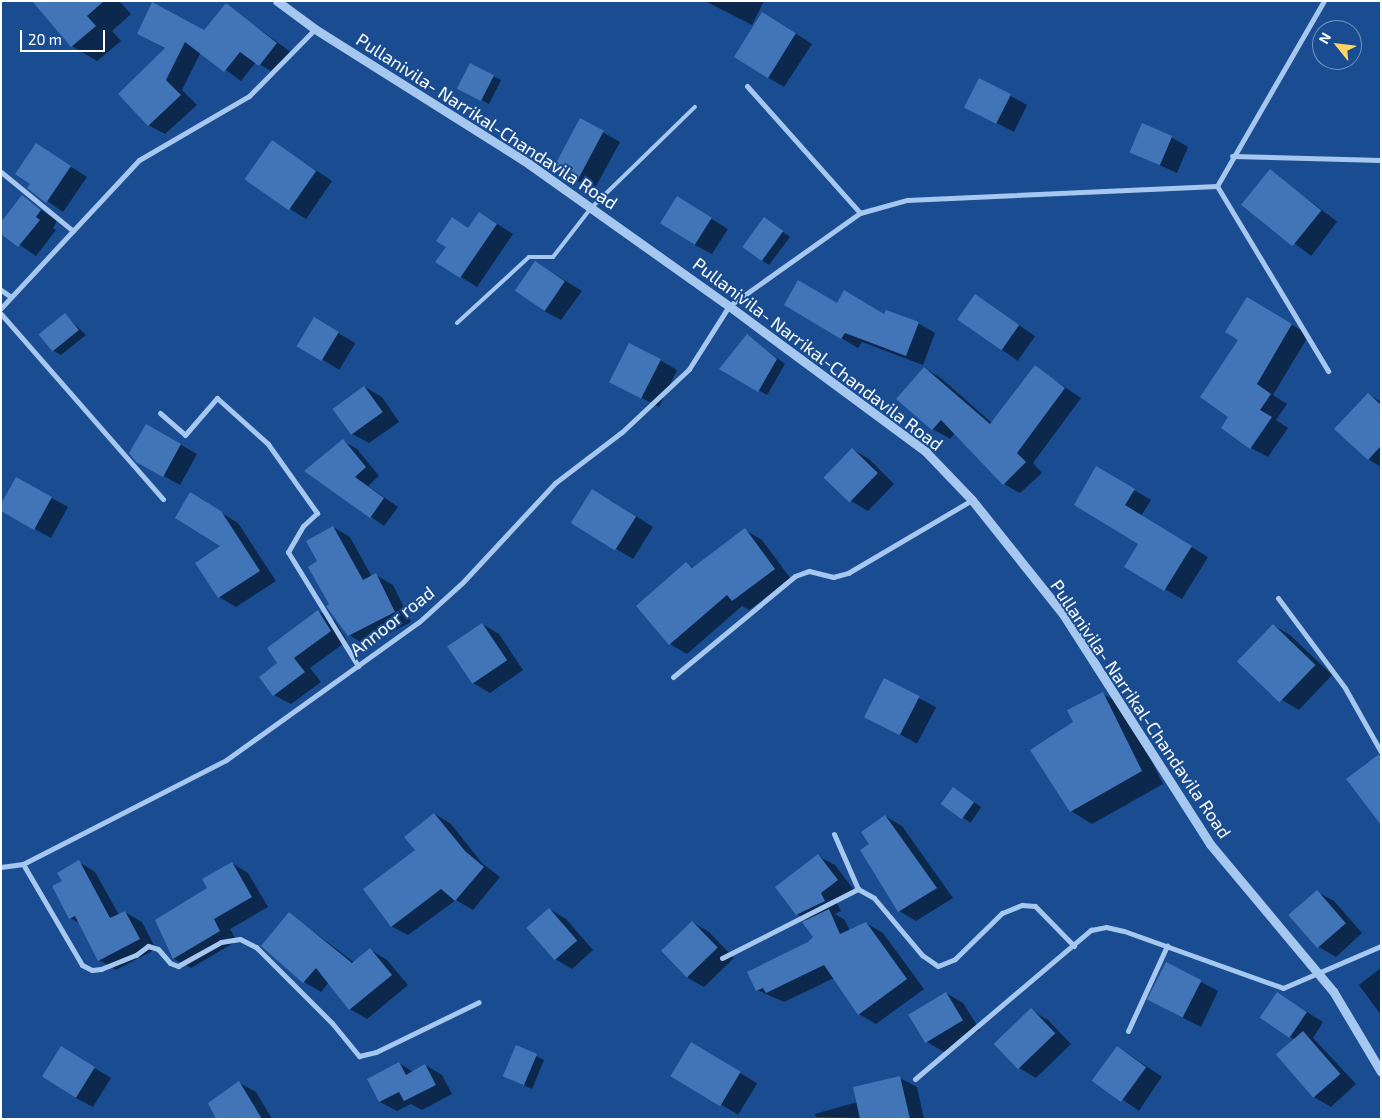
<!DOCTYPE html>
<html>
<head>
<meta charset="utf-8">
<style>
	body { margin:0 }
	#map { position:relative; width:1382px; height:1120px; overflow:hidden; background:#194c90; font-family:"Exo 2",sans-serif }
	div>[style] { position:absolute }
	.shadow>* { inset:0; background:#0007; transform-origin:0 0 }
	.building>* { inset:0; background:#4175b8; transform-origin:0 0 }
	.service>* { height:4px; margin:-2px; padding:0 2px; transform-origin:2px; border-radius:2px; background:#a6c7ef }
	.minor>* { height:5px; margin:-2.5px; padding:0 2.5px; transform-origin:2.5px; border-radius:2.5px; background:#a6c7ef }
	.tertiary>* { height:9px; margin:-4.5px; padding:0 4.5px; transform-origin:4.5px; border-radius:4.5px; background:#a6c7ef }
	span { translate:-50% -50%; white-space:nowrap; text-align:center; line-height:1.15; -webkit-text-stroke:4px #194c90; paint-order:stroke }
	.street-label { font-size:18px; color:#fff }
	.frame { position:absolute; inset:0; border:2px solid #fff; pointer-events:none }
	.north { position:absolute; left:1312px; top:20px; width:50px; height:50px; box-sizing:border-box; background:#194c90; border:1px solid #7594bc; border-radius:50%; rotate:299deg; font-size:14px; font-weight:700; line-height:20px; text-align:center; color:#fff }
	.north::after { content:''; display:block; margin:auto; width:18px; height:22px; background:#ffd364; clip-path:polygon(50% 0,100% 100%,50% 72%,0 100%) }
	.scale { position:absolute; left:20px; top:30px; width:85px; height:22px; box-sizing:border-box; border:2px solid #fff; border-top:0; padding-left:6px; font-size:15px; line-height:18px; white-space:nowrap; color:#fff; -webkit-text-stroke:4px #194c90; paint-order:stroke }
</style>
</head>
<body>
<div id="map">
	<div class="shadow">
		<div style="clip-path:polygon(33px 1px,119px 1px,131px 14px,112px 31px,121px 41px,97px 61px,72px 46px)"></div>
		<div style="clip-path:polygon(705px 1px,764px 1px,752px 25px)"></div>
		<div style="clip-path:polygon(226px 4px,292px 53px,276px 74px,256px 62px,241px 81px,201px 52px,182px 90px,197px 105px,165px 134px,148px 125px,166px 49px,138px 34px,205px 32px)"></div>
		<div style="clip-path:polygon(780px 23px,812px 44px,784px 87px,767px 77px)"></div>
		<div style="clip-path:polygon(493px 76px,501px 80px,489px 104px,467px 93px)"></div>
		<div style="clip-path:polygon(980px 79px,1027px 105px,1014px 132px,983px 116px)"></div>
		<div style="clip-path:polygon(581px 120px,620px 142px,594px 190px,572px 178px)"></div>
		<div style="clip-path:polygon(1171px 137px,1188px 147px,1177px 173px,1131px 152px)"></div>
		<div style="clip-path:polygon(272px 141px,332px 181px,306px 219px,290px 209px)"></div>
		<div style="clip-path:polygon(37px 145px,87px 177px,63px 212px,29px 188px)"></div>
		<div style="left:1270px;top:171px;width:84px;height:43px;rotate:37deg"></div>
		<div style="clip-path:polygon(22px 196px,57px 221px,53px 228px,56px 230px,36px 256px,1px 232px)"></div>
		<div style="clip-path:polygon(694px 208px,728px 229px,712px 254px,695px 245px)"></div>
		<div style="clip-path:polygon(480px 213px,513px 234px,477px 287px,437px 262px,447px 247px,452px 219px,469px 229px)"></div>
		<div style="clip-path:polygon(772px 224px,790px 237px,769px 265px,743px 247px)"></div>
		<div style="clip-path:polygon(535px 262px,582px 291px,561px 320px,544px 311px)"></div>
		<div style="left:976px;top:295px;width:72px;height:30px;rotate:35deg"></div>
		<div style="clip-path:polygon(785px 304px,837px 304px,918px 323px,935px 333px,923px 365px,862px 342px,858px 348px)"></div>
		<div style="clip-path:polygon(1264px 308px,1309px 335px,1273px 395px,1287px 404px,1276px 420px,1288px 428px,1268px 457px,1251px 448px,1230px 417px)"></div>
		<div style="clip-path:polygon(65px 315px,86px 335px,61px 355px,52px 350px)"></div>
		<div style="left:315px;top:319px;width:47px;height:31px;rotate:31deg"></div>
		<div style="clip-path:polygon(747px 336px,785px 364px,767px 395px,721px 369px)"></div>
		<div style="clip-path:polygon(660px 360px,677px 370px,659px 407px,611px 382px)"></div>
		<div style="clip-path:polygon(1035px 367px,1081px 398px,1033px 463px,1042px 473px,1020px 493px,1004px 484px,955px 433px,950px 439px,933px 429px,898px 399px,924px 368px,941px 378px,992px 423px)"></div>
		<div style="clip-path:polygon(365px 387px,382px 397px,399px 422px,369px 443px,352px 434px)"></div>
		<div style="clip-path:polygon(1368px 394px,1381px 402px,1381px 467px,1368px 459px)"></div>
		<div style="clip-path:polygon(146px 425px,197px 454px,180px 485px,137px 461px)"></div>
		<div style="clip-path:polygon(343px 441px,357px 449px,379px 476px,368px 486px,398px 507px,384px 526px,306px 471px)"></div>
		<div style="clip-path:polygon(852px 449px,869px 459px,894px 484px,868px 511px,851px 501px,826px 478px)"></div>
		<div style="clip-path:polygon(1097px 468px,1151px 500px,1141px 516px,1208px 557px,1182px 599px,1126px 567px,1140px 543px)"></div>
		<div style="clip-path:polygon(52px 498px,68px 507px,51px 538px,1px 510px)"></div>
		<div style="clip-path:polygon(610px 500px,653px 527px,633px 559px,573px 523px)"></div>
		<div style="clip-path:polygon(207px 504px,238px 523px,276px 581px,236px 607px,219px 597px,197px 563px,222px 546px)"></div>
		<div style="clip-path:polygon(333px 527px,350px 537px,372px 577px,376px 575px,393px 585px,411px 622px,366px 645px,349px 635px,330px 605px,319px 562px)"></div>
		<div style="clip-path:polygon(745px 530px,762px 540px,791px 579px,749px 610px,742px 606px,687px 654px,670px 644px,637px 607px,687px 564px,694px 568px)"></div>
		<div style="clip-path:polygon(318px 611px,335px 621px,347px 641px,310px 668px,321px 682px,291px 704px,274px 695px,279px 664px)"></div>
		<div style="clip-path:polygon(482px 624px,499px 634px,523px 670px,490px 693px,473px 683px)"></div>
		<div style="clip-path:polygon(1273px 625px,1290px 635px,1332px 675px,1299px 710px,1282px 700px,1239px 661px)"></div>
		<div style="left:885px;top:680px;width:58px;height:41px;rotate:28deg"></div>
		<div style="clip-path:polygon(1103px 694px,1125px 706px,1163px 784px,1092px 824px,1071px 811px,1074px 723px)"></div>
		<div style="left:953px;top:788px;width:34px;height:19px;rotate:34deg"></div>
		<div style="clip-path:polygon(435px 814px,451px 824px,482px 863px,500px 877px,473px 910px,456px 900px,408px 935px,391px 926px,417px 851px)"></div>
		<div style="clip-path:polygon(885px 816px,902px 826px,953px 898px,916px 921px,899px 911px,871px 844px)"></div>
		<div style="clip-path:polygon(818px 856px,835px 865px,854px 890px,837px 903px,841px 911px,835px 914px,845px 920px,850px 931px,866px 923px,883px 933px,924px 989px,876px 1024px,859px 1014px,834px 978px,784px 1002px,757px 990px,815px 937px,808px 921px,797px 914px)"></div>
		<div style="clip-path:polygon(79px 862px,95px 872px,119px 915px,125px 912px,142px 922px,156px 949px,116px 970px,99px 960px,81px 924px,70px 918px)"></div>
		<div style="clip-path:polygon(232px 863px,248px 873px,268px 907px,230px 929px,237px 941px,191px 968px,174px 959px,157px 921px,209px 888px)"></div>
		<div style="clip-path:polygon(1317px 892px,1334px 901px,1362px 933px,1336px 957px,1319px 947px)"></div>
		<div style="clip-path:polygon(549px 909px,566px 919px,593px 950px,572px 969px,555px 959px)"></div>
		<div style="clip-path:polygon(289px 913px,355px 963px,371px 950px,387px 960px,408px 985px,367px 1019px,350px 1009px,329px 982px,321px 992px,304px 982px)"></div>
		<div style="clip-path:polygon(692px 922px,709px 932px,734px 958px,704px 987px,688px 978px)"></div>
		<div style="clip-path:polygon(1167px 964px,1218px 991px,1201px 1027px,1166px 1009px)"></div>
		<div style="clip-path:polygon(1381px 968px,1381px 1015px,1359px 985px)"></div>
		<div style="clip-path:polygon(946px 993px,963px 1003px,980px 1030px,944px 1052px,927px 1042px,911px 1017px)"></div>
		<div style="clip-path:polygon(1294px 1004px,1323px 1022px,1313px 1038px,1356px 1084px,1331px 1107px,1314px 1097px,1295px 1040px,1290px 1037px)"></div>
		<div style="clip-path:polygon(1031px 1010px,1048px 1020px,1071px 1044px,1036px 1078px,1019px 1068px,996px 1045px)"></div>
		<div style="left:692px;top:1044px;width:76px;height:37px;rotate:31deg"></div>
		<div style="clip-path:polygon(516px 1046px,544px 1060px,532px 1089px,511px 1079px)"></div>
		<div style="left:1118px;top:1047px;width:53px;height:41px;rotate:34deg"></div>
		<div style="clip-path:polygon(78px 1058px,111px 1078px,93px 1107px,76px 1098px)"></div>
		<div style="clip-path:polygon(399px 1063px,413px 1072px,425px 1065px,442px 1075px,452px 1094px,422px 1110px,411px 1104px,397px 1111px,380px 1102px)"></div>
		<div style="clip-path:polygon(900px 1078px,917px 1087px,924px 1119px,816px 1117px,815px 1114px,857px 1102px)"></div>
		<div style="clip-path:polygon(239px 1083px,256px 1092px,272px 1119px,218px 1119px)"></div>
	</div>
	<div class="building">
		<div style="clip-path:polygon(32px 1px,104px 1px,87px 16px,96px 26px,71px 47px)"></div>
		<div style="clip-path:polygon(152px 2px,204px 30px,226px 3px,277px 43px,259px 66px,240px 52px,224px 72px,185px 42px,166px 80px,181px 95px,148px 126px,118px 94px,165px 48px,137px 34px)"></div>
		<div style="left:762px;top:12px;width:40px;height:53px;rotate:32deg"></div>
		<div style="left:470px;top:63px;width:27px;height:29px;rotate:27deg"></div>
		<div style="left:979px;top:78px;width:36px;height:33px;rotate:27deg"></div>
		<div style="left:580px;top:118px;width:27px;height:58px;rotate:28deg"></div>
		<div style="left:1142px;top:123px;width:33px;height:32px;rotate:23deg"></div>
		<div style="left:272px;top:140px;width:54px;height:48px;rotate:35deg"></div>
		<div style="clip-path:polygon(36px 143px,71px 166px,46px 203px,27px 188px,30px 184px,15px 174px)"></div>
		<div style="left:1270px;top:169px;width:66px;height:46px;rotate:39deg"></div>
		<div style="clip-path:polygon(22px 195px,41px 210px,36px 217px,40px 220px,18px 247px,1px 234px,1px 222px)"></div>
		<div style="left:677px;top:196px;width:41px;height:32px;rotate:32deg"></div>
		<div style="clip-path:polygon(479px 212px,497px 224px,460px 278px,435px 262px,446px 247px,436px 241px,452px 217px,468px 228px)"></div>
		<div style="left:764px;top:217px;width:24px;height:37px;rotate:36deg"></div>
		<div style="left:535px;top:261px;width:36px;height:36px;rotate:34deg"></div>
		<div style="clip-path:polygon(798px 280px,837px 303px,844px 290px,884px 314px,886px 310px,919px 322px,906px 356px,845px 333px,841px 339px,784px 305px)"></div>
		<div style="left:975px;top:294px;width:54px;height:31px;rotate:35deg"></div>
		<div style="clip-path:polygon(1247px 297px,1292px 324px,1257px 384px,1271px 394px,1260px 410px,1272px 417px,1250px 449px,1221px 428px,1228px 417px,1200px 397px,1238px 340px,1225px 332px)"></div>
		<div style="left:65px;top:313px;width:22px;height:34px;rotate:51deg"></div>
		<div style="left:314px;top:317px;width:29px;height:34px;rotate:31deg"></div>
		<div style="clip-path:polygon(747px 334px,777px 359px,758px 392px,719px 369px)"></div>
		<div style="left:629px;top:343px;width:36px;height:44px;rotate:27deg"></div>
		<div style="clip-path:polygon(1035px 365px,1065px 388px,1017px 453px,1026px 462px,1003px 485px,941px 420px,932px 430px,896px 399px,924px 367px,990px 424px)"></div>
		<div style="left:364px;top:386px;width:32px;height:39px;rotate:54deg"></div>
		<div style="clip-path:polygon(1368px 393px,1381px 405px,1381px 446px,1368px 460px,1334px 429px)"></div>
		<div style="clip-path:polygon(146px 424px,181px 444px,163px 477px,136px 462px,129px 453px)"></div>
		<div style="clip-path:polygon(343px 439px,366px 467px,355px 477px,384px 498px,370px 518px,304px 471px)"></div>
		<div style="left:852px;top:448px;width:36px;height:41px;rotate:44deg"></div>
		<div style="clip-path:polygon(1096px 466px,1135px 489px,1125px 505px,1192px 546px,1164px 591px,1124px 567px,1138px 544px,1074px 505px)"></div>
		<div style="clip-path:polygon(16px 477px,52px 497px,34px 530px,1px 511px,1px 504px)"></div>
		<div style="left:592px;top:489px;width:52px;height:40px;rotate:32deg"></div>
		<div style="clip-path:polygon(190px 492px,221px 511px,260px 571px,218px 598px,195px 563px,220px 546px,175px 518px)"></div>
		<div style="clip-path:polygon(333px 526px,363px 580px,376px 573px,395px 612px,348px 636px,326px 606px,329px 604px,308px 567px,317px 561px,306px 541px)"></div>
		<div style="clip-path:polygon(745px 528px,775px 569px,732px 601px,727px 595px,669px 645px,636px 606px,686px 562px,692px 568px)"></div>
		<div style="clip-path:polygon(318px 610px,331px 631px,294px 658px,305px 672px,273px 696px,259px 677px,277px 663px,267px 648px)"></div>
		<div style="left:482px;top:623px;width:45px;height:42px;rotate:56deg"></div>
		<div style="left:1273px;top:624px;width:59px;height:52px;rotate:44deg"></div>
		<div style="left:884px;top:678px;width:40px;height:44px;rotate:27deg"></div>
		<div style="clip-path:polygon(1103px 692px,1142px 771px,1070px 812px,1030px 750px,1073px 722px,1067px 710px)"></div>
		<div style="clip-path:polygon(1378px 755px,1381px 756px,1381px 825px,1346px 779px)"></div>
		<div style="left:953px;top:787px;width:26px;height:21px;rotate:36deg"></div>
		<div style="clip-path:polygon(434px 813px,465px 851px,484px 867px,455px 901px,441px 889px,391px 927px,363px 889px,415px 850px,404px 837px)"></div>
		<div style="clip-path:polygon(885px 815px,937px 888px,898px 912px,860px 850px,869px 844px,861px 832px)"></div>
		<div style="clip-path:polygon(818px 854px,838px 880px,821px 893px,825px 901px,796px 915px,775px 887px)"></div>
		<div style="clip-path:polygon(79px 860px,110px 918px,125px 911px,140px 939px,98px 961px,75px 916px,69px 919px,52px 886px,62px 881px,57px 873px)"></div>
		<div style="clip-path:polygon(232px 862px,252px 897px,214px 919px,220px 931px,173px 959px,155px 920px,207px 888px,202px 879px)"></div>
		<div style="left:1317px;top:890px;width:44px;height:38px;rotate:49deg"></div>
		<div style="left:549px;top:908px;width:43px;height:30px;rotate:49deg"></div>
		<div style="clip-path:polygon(829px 909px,840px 934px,866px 922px,907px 979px,858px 1015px,824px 965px,766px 993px,763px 988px,756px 991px,747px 972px,808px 942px,813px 937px,802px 922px)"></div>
		<div style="clip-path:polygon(289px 912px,352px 963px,370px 948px,392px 975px,349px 1010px,316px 968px,303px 983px,261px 946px)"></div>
		<div style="left:692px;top:921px;width:37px;height:43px;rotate:46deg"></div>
		<div style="left:1166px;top:962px;width:40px;height:42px;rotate:27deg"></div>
		<div style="left:946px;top:992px;width:33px;height:44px;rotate:59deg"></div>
		<div style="left:1277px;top:992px;width:36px;height:31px;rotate:34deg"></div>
		<div style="left:1031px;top:1008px;width:35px;height:52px;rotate:46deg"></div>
		<div style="left:1303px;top:1031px;width:57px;height:36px;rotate:49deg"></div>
		<div style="left:691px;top:1042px;width:58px;height:40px;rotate:31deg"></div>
		<div style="left:516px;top:1045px;width:23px;height:34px;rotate:23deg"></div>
		<div style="left:61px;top:1046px;width:40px;height:36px;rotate:32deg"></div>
		<div style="left:1117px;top:1046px;width:36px;height:43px;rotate:36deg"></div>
		<div style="clip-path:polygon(399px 1062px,406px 1075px,425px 1064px,436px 1085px,404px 1101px,399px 1092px,379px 1102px,367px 1079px)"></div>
		<div style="clip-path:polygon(900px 1076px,910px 1119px,860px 1119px,853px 1087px)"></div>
		<div style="clip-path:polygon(239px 1081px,262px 1119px,216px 1119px,208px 1103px)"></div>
	</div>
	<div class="service">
		<div style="left:457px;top:323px;width:98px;rotate:-42.5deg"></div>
		<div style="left:529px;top:257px;width:24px"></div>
		<div style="left:553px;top:257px;width:62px;rotate:-52.2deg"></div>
		<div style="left:591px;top:208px;width:145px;rotate:-44.2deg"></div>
	</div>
	<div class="minor">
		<div style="left:747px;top:86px;width:170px;rotate:48.3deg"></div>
		<div style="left:1232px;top:156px;width:149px;rotate:1.5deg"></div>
		<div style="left:1px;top:172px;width:93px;rotate:39.3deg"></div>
		<div style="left:1217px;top:186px;width:216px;rotate:59deg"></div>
		<div style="left:1px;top:290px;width:12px;rotate:35deg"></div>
		<div style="left:1px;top:308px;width:202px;rotate:-47deg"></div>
		<div style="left:139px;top:160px;width:127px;rotate:-30.2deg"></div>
		<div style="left:249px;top:96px;width:94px;rotate:-45.4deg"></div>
		<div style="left:1px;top:314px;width:246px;rotate:48.8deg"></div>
		<div style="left:160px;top:413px;width:33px;rotate:41deg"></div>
		<div style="left:185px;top:435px;width:49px;rotate:-49.1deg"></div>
		<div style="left:217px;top:398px;width:69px;rotate:42deg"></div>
		<div style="left:268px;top:444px;width:85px;rotate:54.6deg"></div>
		<div style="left:317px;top:513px;width:19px;rotate:137deg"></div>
		<div style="left:303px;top:526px;width:30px;rotate:120deg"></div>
		<div style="left:288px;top:552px;width:134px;rotate:58.4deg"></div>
		<div style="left:1278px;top:598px;width:112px;rotate:53.3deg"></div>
		<div style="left:1345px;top:688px;width:73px;rotate:60.6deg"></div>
		<div style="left:673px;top:677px;width:158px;rotate:-39.6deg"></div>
		<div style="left:795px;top:576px;width:15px;rotate:-20deg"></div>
		<div style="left:809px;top:571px;width:25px;rotate:14deg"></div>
		<div style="left:833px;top:577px;width:16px;rotate:-15deg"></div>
		<div style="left:848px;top:573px;width:144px;rotate:-30.5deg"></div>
		<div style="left:834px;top:834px;width:60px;rotate:66.4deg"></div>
		<div style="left:23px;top:864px;width:117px;rotate:59.7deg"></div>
		<div style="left:82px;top:965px;width:11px;rotate:27deg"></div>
		<div style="left:92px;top:970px;width:9px;rotate:-6deg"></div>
		<div style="left:101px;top:969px;width:38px;rotate:-22deg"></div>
		<div style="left:136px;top:955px;width:15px;rotate:-37deg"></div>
		<div style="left:148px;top:946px;width:10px;rotate:17deg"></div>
		<div style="left:158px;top:949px;width:18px;rotate:49deg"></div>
		<div style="left:170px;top:963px;width:9px;rotate:21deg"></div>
		<div style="left:178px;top:966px;width:49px;rotate:-29.2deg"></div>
		<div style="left:221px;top:942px;width:19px;rotate:-9deg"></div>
		<div style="left:240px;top:939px;width:18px;rotate:27deg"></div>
		<div style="left:256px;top:947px;width:107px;rotate:45deg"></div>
		<div style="left:332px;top:1023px;width:43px;rotate:50.7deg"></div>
		<div style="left:359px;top:1056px;width:17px;rotate:-13deg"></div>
		<div style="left:376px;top:1052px;width:114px;rotate:-25.9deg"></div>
		<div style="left:1px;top:867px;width:22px;rotate:-8deg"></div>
		<div style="left:23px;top:864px;width:228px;rotate:-27.1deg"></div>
		<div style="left:226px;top:760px;width:237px;rotate:-35.6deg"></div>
		<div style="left:419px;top:622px;width:59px;rotate:-42.3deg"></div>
		<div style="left:463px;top:582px;width:135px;rotate:-47.1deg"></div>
		<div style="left:555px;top:483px;width:84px;rotate:-37.3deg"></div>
		<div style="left:622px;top:432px;width:92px;rotate:-43.2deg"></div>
		<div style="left:689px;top:369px;width:75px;rotate:-57.6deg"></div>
		<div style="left:729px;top:306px;width:161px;rotate:-35.4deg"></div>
		<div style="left:860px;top:213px;width:49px;rotate:-15.5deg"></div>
		<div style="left:907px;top:200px;width:310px;rotate:-2.6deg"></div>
		<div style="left:1217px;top:186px;width:214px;rotate:-60deg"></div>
		<div style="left:722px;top:958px;width:153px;rotate:-26.9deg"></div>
		<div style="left:858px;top:889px;width:18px;rotate:29deg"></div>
		<div style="left:874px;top:898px;width:75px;rotate:49.9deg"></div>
		<div style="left:922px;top:955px;width:19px;rotate:35deg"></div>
		<div style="left:938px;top:966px;width:18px;rotate:-22deg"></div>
		<div style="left:955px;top:959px;width:66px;rotate:-44.4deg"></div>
		<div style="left:1002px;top:913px;width:22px;rotate:-22deg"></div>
		<div style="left:1022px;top:905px;width:13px;rotate:4deg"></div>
		<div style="left:1035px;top:906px;width:56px;rotate:45.7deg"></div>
		<div style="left:1128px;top:1031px;width:94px;rotate:-65.4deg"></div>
		<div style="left:915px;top:1079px;width:231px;rotate:-40.3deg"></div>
		<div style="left:1091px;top:930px;width:15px;rotate:-11deg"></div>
		<div style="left:1106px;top:927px;width:18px;rotate:13deg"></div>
		<div style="left:1124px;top:931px;width:169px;rotate:19.7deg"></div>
		<div style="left:1283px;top:988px;width:107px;rotate:-23.2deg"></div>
	</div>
	<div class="tertiary">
		<div style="left:277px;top:1px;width:47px;rotate:36.4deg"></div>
		<div style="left:315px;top:29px;width:253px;rotate:32.2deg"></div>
		<div style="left:529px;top:164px;width:245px;rotate:35.4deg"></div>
		<div style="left:729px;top:306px;width:245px;rotate:36.5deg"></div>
		<div style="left:926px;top:452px;width:66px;rotate:46.2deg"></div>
		<div style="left:972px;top:500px;width:146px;rotate:51.4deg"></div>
		<div style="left:1063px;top:614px;width:273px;rotate:57.4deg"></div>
		<div style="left:1210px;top:844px;width:192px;rotate:50.1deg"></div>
		<div style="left:1333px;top:991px;width:94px;rotate:59.3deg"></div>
	</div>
	<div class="street-label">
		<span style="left:487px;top:121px;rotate:33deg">Pullanivila- Narrikal-Chandavila Road</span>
		<span style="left:818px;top:354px;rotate:37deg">Pullanivila- Narrikal-Chandavila Road</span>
		<span style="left:392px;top:621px;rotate:-38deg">Annoor road</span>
		<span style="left:1141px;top:709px;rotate:56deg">Pullanivila- Narrikal-Chandavila Road</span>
	</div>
	<div class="frame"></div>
	<div class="north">N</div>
	<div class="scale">20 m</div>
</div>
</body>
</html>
